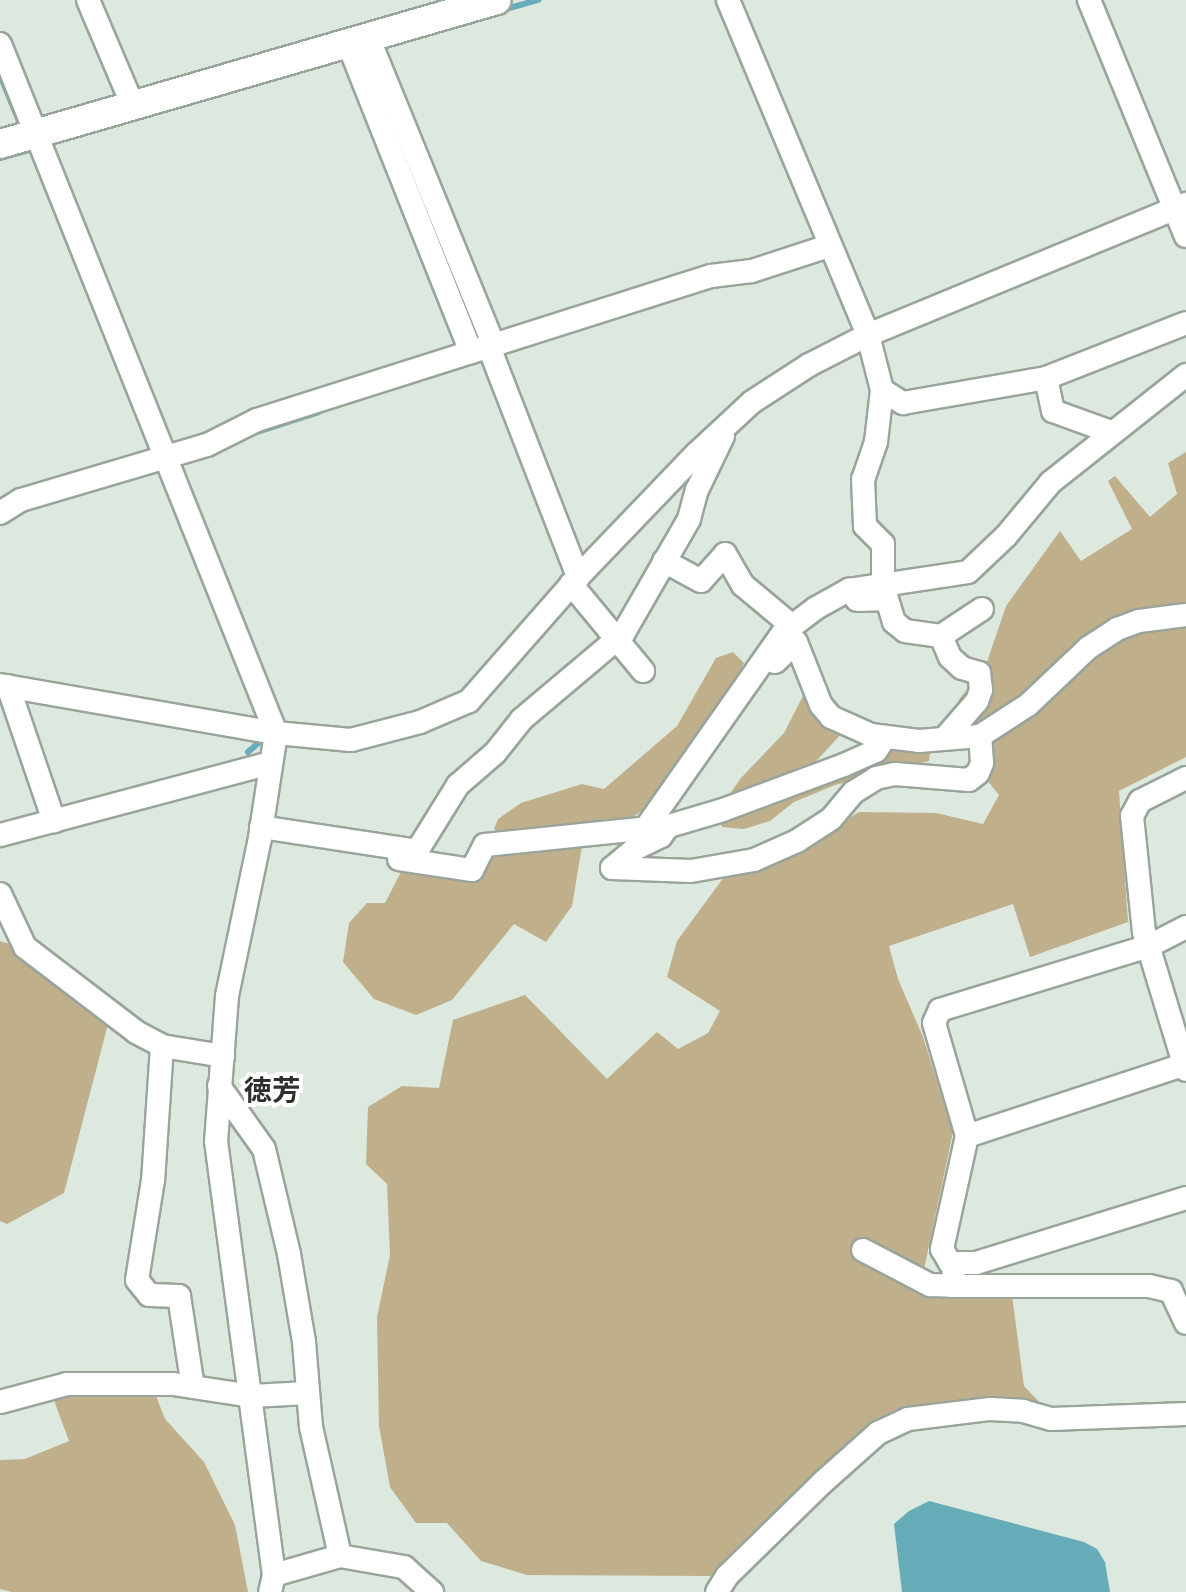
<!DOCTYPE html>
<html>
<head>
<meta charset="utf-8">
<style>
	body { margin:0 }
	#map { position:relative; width:1186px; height:1592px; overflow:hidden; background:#dde8de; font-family:"IBM Plex Serif","Noto Sans JP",serif }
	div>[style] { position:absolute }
	.green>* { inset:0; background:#bfb08b }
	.water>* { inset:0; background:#66adb9 }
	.stream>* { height:6px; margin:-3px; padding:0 3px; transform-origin:3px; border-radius:3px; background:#66adb9 }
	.roads { filter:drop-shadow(2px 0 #99a49a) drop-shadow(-2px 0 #99a49a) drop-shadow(0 2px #99a49a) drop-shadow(0 -2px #99a49a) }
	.minor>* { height:22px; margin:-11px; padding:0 11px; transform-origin:11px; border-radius:11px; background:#fff }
	.tertiary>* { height:28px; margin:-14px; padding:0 14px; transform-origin:14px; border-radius:14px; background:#fff }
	span { translate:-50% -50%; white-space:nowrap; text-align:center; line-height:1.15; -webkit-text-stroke:8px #fff; paint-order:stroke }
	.quarter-label { font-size:28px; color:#2c312d; font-weight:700 }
</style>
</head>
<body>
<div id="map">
	<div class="green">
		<div style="clip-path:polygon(1186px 452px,1186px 757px,1119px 791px,1128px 922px,1030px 957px,1013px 904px,889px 946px,898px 979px,923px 1037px,953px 1132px,923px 1274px,1012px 1295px,1024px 1386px,1044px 1407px,903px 1412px,738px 1557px,711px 1576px,527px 1575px,481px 1561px,447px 1523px,416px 1523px,390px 1487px,379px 1426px,377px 1317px,390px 1255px,387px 1184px,366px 1164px,368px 1107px,402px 1086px,439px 1088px,453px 1020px,525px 995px,607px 1079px,657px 1032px,678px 1049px,708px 1033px,720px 1011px,667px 977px,677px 941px,727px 873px,802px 847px,859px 812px,936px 813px,983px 824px,999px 795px,986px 779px,986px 739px,978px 717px,958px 701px,986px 665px,1006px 606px,1060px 531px,1081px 561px,1132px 529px,1108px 481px,1115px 476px,1150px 517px,1177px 494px,1168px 463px)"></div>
		<div style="clip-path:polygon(733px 652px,744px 663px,732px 685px,647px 807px,625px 823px,504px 835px,494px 829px,498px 819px,521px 803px,582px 784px,604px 789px,677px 726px,716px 658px)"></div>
		<div style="clip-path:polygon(805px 692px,842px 733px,810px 768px,727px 798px,741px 778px,784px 733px)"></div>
		<div style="clip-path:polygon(889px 748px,930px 749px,929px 761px,835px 785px,794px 802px,770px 821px,744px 829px,722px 827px,719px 819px)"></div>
		<div style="clip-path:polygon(582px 846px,572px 906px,546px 942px,514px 924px,452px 1000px,416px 1015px,374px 999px,343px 962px,349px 923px,367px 903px,385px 903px,403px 868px,474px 882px,492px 851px)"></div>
		<div style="clip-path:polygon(0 941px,19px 947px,108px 1024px,64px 1193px,7px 1224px,0 1221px)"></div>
		<div style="clip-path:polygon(154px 1391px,165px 1419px,204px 1462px,235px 1525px,248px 1592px,12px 1592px,0 1589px,0 1460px,25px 1459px,69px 1441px,52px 1395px)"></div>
	</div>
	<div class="water">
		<div style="clip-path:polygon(929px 1501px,1084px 1542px,1097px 1549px,1105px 1562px,1110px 1592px,902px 1592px,894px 1524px,909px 1511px)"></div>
	</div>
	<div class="stream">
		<div style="left:499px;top:11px;width:41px;rotate:-15.8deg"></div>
		<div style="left:0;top:75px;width:50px;rotate:67.6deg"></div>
		<div style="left:0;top:158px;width:35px;rotate:-15deg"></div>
		<div style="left:409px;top:166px;width:193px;rotate:68.1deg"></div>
		<div style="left:254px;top:433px;width:68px;rotate:-17.9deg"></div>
		<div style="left:248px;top:752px;width:18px;rotate:-41deg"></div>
	</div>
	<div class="roads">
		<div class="minor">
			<div style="left:88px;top:0;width:115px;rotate:67deg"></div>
			<div style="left:728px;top:0;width:363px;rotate:67.3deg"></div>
			<div style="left:868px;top:335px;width:57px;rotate:75.7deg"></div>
			<div style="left:882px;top:390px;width:25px;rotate:32deg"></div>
			<div style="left:903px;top:403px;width:145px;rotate:-9.9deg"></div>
			<div style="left:1046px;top:378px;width:150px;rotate:-21.4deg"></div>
			<div style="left:1089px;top:0;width:255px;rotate:67.7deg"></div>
			<div style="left:368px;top:37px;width:333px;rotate:67.8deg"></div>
			<div style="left:348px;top:43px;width:333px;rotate:68.3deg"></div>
			<div style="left:0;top:44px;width:742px;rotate:68.17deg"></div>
			<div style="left:276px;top:733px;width:106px;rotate:98.7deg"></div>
			<div style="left:260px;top:838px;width:161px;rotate:101.8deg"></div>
			<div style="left:227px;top:996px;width:145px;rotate:94.3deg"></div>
			<div style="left:216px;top:1141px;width:438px;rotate:82.4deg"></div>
			<div style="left:274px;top:1575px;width:17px;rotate:103deg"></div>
			<div style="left:489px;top:347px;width:247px;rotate:68.8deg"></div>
			<div style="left:1046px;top:378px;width:34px;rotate:78deg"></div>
			<div style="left:1053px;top:411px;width:62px;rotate:19.9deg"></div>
			<div style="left:882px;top:390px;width:52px;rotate:96.6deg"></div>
			<div style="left:876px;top:442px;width:39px;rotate:109deg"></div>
			<div style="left:863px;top:479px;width:47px;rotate:87.6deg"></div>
			<div style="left:865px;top:526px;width:25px;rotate:45deg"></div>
			<div style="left:883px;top:544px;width:40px;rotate:90deg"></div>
			<div style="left:0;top:513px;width:25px;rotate:-32deg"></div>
			<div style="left:21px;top:500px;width:194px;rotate:-16.5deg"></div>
			<div style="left:207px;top:445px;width:56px;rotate:-26.6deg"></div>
			<div style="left:257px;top:420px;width:476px;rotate:-17.6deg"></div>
			<div style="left:711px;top:276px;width:41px;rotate:-7deg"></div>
			<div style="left:752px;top:271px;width:81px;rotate:-18deg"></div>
			<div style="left:664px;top:561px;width:42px;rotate:28.4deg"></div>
			<div style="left:701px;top:581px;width:36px;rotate:-48deg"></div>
			<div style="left:725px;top:554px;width:36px;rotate:60deg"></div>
			<div style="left:743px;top:585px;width:64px;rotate:39.9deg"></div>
			<div style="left:571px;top:584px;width:113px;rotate:50.4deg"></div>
			<div style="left:857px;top:600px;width:30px;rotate:-2deg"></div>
			<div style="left:887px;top:599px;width:24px;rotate:73deg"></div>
			<div style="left:894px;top:622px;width:14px;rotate:39deg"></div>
			<div style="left:905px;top:631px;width:36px;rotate:8deg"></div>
			<div style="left:941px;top:636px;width:49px;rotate:-33.4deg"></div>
			<div style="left:941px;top:636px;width:23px;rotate:67deg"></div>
			<div style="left:950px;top:657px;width:16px;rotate:43deg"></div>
			<div style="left:962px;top:668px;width:18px;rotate:16deg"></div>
			<div style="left:979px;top:673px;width:17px;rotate:83deg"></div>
			<div style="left:981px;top:690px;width:12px;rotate:110deg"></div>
			<div style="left:977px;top:701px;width:49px;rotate:130.9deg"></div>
			<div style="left:775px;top:662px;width:29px;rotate:-44deg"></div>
			<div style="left:796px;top:642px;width:68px;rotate:68.4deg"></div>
			<div style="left:821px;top:705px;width:16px;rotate:50deg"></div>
			<div style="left:831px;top:717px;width:44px;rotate:24.2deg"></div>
			<div style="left:871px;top:735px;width:48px;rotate:7.1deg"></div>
			<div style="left:919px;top:741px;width:61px;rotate:-4.7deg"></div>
			<div style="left:980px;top:736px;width:57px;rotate:-32.9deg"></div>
			<div style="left:1028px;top:705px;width:83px;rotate:-43.5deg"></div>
			<div style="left:1088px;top:648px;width:35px;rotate:-33deg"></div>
			<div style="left:1117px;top:629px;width:23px;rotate:-20deg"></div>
			<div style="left:1139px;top:621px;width:47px;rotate:-7.3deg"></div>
			<div style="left:0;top:685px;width:280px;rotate:9.9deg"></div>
			<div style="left:276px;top:733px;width:75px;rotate:5.3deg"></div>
			<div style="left:351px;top:740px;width:71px;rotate:-14.6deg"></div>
			<div style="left:420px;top:722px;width:53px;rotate:-23.2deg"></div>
			<div style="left:469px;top:701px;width:165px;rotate:-48.7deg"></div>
			<div style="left:578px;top:577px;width:170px;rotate:-46.2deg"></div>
			<div style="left:696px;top:454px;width:76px;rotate:-42.9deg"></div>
			<div style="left:752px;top:402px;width:68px;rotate:-33deg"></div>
			<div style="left:809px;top:365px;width:66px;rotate:-27deg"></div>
			<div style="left:868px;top:335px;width:344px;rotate:-22.4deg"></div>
			<div style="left:8px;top:686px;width:143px;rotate:71.2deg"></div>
			<div style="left:1186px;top:778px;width:51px;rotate:153.4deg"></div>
			<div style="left:1140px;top:801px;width:17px;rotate:118deg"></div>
			<div style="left:1132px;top:816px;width:117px;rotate:84.1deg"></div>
			<div style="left:1144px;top:932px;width:144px;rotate:73.1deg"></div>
			<div style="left:261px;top:827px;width:158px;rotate:8.7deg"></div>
			<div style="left:417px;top:851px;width:78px;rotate:-58.2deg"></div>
			<div style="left:458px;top:785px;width:49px;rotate:-40.9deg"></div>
			<div style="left:495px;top:753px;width:43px;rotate:-51.5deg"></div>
			<div style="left:522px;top:719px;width:132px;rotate:-40.1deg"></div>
			<div style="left:623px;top:634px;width:133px;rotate:-60.1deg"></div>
			<div style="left:689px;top:519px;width:30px;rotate:-75deg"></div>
			<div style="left:697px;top:490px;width:60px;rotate:-64.3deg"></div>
			<div style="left:645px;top:829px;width:240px;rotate:-54.9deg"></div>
			<div style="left:783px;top:633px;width:41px;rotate:-37.1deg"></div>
			<div style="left:816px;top:608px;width:38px;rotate:-29deg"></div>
			<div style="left:849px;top:590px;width:120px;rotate:-8.6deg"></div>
			<div style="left:968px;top:572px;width:52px;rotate:-43.5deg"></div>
			<div style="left:1006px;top:536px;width:70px;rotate:-50.2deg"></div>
			<div style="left:1051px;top:482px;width:172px;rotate:-38.4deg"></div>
			<div style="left:666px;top:829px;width:9px;rotate:126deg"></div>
			<div style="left:661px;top:836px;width:28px;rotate:154deg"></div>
			<div style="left:636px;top:848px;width:31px;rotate:140deg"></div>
			<div style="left:612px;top:868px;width:79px;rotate:2.2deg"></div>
			<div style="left:691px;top:871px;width:64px;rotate:-9.9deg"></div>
			<div style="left:754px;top:860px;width:47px;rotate:-23.8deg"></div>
			<div style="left:797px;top:841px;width:40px;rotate:-32.9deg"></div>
			<div style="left:831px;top:819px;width:35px;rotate:-50deg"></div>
			<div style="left:854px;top:792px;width:26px;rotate:-32deg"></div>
			<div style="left:876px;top:778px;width:19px;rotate:-12deg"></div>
			<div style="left:895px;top:774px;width:74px;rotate:4.6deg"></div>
			<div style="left:969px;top:780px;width:11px;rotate:-38deg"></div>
			<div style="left:978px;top:773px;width:11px;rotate:-68deg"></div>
			<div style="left:982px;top:763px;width:27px;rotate:-94deg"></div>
			<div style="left:0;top:835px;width:279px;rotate:-14.9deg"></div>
			<div style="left:399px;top:859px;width:74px;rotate:8.6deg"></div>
			<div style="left:472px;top:870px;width:28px;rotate:-63deg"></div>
			<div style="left:485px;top:845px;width:185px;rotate:-5.9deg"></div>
			<div style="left:669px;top:826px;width:56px;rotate:-16.5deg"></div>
			<div style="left:723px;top:810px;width:129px;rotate:-20.4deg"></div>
			<div style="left:844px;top:765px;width:35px;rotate:-24deg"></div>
			<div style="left:876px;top:751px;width:17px;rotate:-57deg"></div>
			<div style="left:0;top:894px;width:59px;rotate:64.7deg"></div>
			<div style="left:25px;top:947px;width:140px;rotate:37.4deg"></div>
			<div style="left:136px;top:1032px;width:30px;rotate:28deg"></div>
			<div style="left:162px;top:1046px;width:62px;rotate:9.3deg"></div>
			<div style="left:1186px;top:927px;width:42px;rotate:152.8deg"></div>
			<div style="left:1149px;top:946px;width:219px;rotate:163deg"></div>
			<div style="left:940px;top:1010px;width:14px;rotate:115deg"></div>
			<div style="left:934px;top:1023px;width:118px;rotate:73.7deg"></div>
			<div style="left:967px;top:1136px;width:116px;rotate:102.5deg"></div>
			<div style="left:942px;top:1249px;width:16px;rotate:60deg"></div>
			<div style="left:950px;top:1263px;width:26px"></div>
			<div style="left:976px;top:1263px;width:220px;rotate:-17.2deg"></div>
			<div style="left:162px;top:1046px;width:134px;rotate:93.8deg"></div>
			<div style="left:153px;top:1180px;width:101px;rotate:99.1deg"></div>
			<div style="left:137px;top:1280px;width:19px;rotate:51deg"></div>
			<div style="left:149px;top:1295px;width:30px;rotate:2deg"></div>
			<div style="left:179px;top:1296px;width:92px;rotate:81.3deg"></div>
			<div style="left:219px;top:1086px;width:77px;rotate:54.5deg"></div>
			<div style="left:264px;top:1149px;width:108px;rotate:76.6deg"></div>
			<div style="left:289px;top:1254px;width:89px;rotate:80.3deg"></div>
			<div style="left:304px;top:1342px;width:85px;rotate:85.3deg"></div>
			<div style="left:311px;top:1427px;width:132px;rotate:77.3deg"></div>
			<div style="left:340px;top:1556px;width:65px;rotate:9.8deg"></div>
			<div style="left:404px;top:1567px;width:38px;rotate:42deg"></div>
			<div style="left:967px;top:1136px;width:231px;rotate:-18.2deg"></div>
			<div style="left:863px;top:1250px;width:76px;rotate:27.6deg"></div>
			<div style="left:930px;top:1285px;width:23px;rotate:2deg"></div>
			<div style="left:954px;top:1264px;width:22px;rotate:93deg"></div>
			<div style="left:953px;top:1286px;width:196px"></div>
			<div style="left:1149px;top:1286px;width:23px;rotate:13deg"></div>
			<div style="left:1171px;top:1291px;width:35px;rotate:65deg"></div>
			<div style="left:0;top:1402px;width:69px;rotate:-15deg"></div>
			<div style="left:67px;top:1384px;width:106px"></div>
			<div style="left:173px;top:1384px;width:79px;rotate:8.7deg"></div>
			<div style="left:251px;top:1396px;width:57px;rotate:-3deg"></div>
			<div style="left:274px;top:1575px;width:69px;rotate:-16.1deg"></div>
			<div style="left:717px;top:1592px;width:19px;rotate:-58deg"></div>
			<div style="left:727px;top:1576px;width:134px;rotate:-44.4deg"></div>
			<div style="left:823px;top:1482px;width:74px;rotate:-41.7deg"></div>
			<div style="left:878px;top:1433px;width:33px;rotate:-25deg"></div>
			<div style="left:908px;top:1419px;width:83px;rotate:-7deg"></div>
			<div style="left:990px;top:1409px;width:33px;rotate:3deg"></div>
			<div style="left:1023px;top:1411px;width:29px;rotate:16deg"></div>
			<div style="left:1051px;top:1419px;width:135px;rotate:-2.1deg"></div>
		</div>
		<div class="tertiary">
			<div style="left:0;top:144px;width:517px;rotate:-16.16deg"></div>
		</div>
	</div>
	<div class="quarter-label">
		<span style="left:272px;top:1090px">徳芳</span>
	</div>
</div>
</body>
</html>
